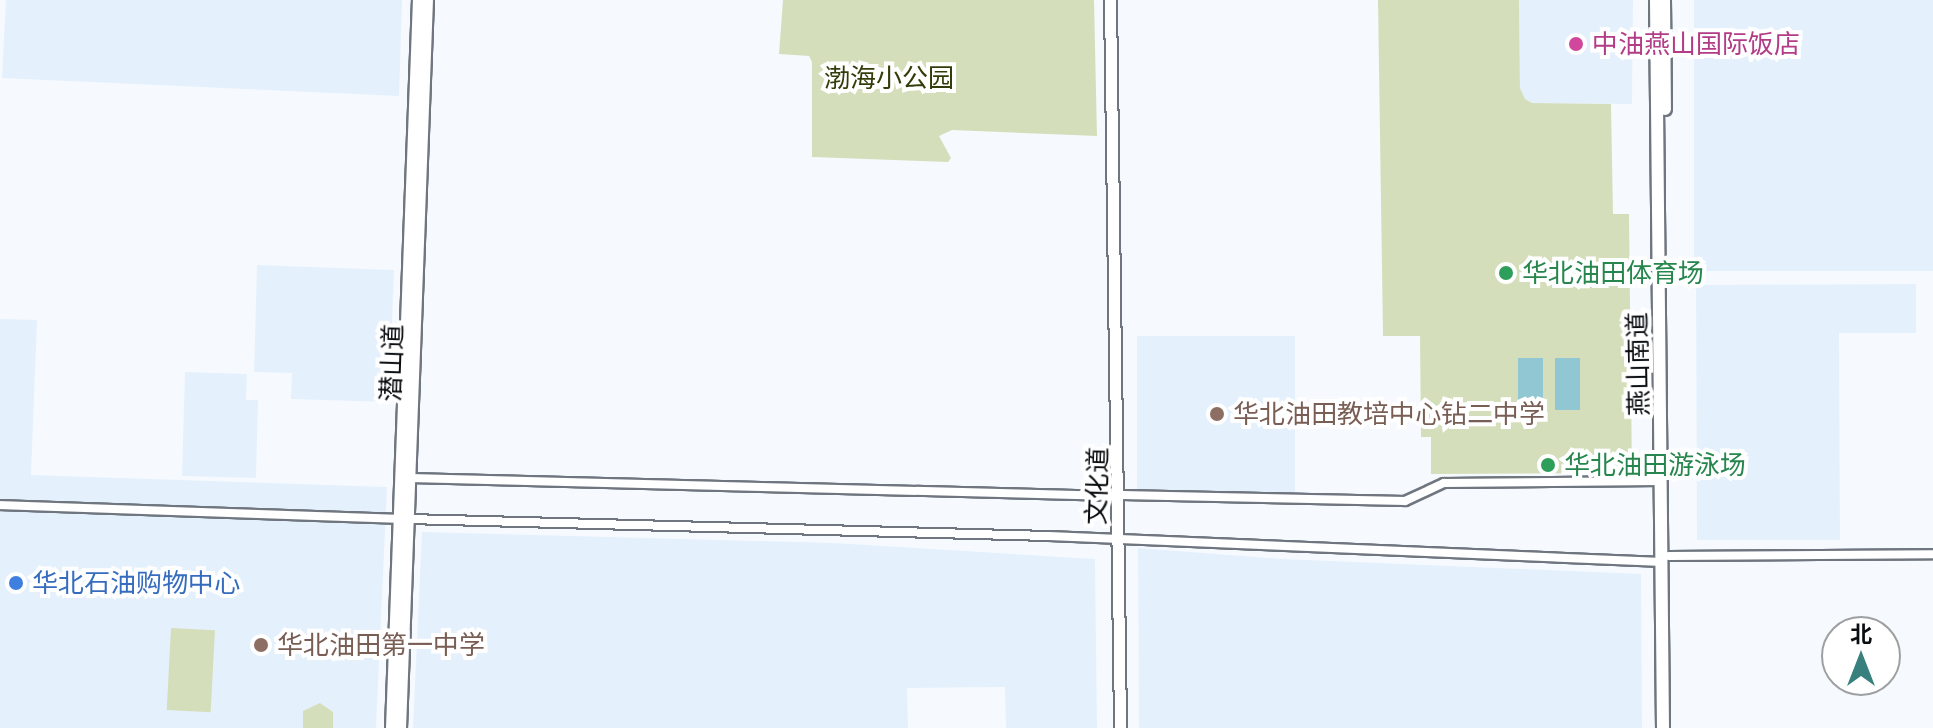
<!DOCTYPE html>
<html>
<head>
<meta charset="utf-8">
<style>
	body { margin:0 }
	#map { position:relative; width:1933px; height:728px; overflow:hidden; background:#f6fafe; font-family:"Archivo Narrow","Noto Sans SC",sans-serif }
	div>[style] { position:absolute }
	.built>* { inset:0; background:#e5f0fd; transform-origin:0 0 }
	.green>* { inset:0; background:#d5debb; transform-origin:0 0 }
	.water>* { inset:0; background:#90c7d3; transform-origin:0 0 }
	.roads { filter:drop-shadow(2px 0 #6f767f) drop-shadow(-2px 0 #6f767f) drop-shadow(0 2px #6f767f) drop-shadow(0 -2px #6f767f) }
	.street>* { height:8px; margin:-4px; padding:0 4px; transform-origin:4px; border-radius:4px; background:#fff }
	.secondary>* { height:11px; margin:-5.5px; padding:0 5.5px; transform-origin:5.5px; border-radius:5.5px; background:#fff }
	.primary>* { height:12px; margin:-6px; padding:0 6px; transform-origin:6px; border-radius:6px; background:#fff }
	.dots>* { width:22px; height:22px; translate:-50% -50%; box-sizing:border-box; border:4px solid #fff; border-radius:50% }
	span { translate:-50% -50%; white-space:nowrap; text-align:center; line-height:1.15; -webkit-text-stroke:8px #fff; paint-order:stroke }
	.hotel-label { font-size:26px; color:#b23c85 }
	.left { translate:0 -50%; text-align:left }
	.park-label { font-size:26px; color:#343c09 }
	.leisure-label { font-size:26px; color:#27864d }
	.street-label { font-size:26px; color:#0b0e11 }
	.education-label { font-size:26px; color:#785e54 }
	.shop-label { font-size:26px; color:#366cbe }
	.north { position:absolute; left:1821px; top:616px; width:80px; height:80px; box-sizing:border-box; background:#fff; border:2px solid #9d9fa0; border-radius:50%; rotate:0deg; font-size:22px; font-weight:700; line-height:32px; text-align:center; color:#0b0e11 }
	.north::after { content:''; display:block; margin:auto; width:28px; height:36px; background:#37807d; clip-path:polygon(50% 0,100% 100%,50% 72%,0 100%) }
</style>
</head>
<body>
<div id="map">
	<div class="built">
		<div style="clip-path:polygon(6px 0,402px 0,399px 96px,2px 78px)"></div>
		<div style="clip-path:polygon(1519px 0,1633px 0,1632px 104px,1532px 103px,1525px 99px,1520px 88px)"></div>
		<div style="left:1694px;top:0;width:239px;height:271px"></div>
		<div style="clip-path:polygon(257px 265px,394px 270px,389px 402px,291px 399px,292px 373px,254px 372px)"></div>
		<div style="clip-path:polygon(1916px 284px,1916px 333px,1839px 333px,1840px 540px,1697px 540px,1696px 285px)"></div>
		<div style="clip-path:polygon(0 319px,37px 320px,31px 475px,387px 487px,376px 728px,0 728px)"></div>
		<div style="left:1295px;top:336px;width:159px;height:158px;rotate:90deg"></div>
		<div style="clip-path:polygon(185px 372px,247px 374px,246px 400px,258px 400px,256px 478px,182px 476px)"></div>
		<div style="clip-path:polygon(422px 532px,834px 543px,1095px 559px,1097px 728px,1006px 728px,1005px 687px,907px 688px,908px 728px,413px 728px)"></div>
		<div style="clip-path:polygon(1138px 548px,1282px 559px,1641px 574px,1642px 728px,1139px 728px)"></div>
	</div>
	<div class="green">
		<div style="clip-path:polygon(783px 0,1094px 0,1097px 136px,952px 130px,939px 136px,951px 158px,948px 162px,812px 157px,812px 62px,809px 56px,779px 54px)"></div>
		<div style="clip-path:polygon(1378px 0,1519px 0,1520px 88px,1525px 99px,1532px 103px,1611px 104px,1613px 214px,1629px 214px,1632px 473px,1431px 474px,1431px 437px,1421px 437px,1420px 336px,1383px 336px)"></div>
		<div style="left:171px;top:628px;width:44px;height:82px;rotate:3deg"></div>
		<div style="clip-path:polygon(320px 703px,333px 712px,333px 728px,303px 728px,303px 711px)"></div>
	</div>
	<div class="water">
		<div style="left:1518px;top:358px;width:25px;height:52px"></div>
		<div style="left:1555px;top:358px;width:25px;height:52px"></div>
	</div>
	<div class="roads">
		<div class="street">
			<div style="left:410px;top:478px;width:704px;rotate:1.46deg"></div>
			<div style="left:1122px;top:495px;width:283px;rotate:1.2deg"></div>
			<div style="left:1405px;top:501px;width:43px;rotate:-24.8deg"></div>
			<div style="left:1444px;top:483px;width:217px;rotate:-0.5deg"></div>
			<div style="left:0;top:505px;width:399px;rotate:2deg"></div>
			<div style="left:408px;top:519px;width:641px;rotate:1.52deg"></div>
			<div style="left:1049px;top:536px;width:614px;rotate:2.43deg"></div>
			<div style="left:1669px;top:556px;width:264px;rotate:-0.4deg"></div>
		</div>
		<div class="secondary">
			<div style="left:1110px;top:0;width:728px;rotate:89.21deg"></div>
			<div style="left:391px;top:728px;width:729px;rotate:-87.88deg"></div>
			<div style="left:400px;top:728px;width:729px;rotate:-87.88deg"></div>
		</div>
		<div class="primary">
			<div style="left:1656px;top:0;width:728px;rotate:89.45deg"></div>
			<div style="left:1664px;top:0;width:109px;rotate:89.5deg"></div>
		</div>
	</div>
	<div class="dots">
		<div style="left:1576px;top:44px;background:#d1479c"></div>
		<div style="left:1506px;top:273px;background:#2e9e5b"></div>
		<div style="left:1217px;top:414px;background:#8d6e63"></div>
		<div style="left:1548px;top:465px;background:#2e9e5b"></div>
		<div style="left:16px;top:583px;background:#3f7fe0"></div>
		<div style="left:261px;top:645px;background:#8d6e63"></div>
	</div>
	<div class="hotel-label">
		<span class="left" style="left:1592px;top:44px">中油燕山国际饭店</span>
	</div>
	<div class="park-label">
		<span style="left:889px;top:78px">渤海小公园</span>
	</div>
	<div class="leisure-label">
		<span class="left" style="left:1522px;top:273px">华北油田体育场</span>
		<span class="left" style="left:1564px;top:465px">华北油田游泳场</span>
	</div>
	<div class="street-label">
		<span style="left:392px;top:363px;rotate:-88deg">潜山道</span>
		<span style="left:1638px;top:364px;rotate:-91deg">燕山南道</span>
		<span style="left:1097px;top:486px;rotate:-88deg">文化道</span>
	</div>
	<div class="education-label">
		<span class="left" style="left:1233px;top:414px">华北油田教培中心钻二中学</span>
		<span class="left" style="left:277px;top:645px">华北油田第一中学</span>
	</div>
	<div class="shop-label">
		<span class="left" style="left:32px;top:583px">华北石油购物中心</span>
	</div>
	<div class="north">北</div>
</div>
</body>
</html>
